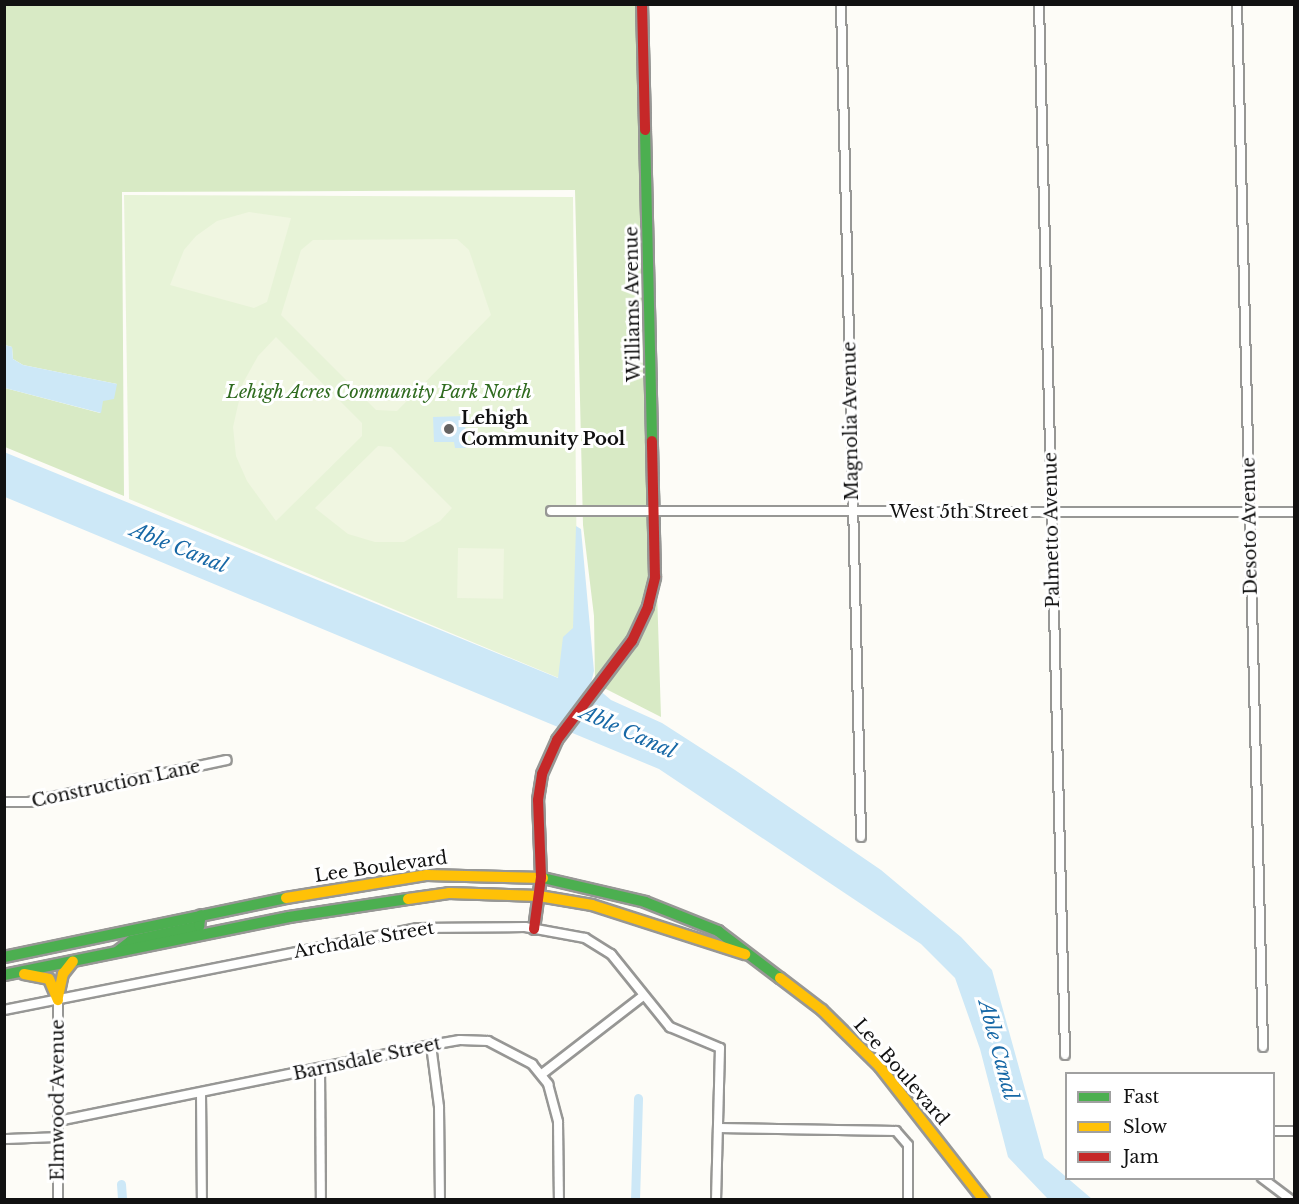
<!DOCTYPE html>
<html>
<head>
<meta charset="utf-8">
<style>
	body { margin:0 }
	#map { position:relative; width:1299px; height:1204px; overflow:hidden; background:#fdfcf7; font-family:"Libre Baskerville",serif }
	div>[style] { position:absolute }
	.green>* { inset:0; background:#e7f3d7 }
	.forest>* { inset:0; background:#d8eac5 }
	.pitch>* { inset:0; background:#f0f6e1; transform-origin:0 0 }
	.water>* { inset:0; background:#cde8f7 }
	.canal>* { height:9px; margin:-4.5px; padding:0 4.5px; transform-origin:4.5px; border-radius:4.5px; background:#cde8f7 }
	.roads { filter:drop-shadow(2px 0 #979795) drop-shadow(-2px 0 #979795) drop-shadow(0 2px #979795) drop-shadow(0 -2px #979795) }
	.street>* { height:8px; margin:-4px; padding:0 4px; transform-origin:4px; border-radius:4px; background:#fffffe }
	.fast>* { height:10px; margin:-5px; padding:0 5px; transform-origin:5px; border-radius:5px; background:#4caf50 }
	.slow>* { height:10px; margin:-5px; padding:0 5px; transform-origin:5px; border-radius:5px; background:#ffc107 }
	.jam>* { height:10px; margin:-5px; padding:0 5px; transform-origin:5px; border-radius:5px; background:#c62828 }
	.dots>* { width:16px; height:16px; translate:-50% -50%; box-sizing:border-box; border:3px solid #fff; border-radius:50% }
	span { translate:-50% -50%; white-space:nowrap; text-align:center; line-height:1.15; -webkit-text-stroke:6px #fff; paint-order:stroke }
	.street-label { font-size:18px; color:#111 }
	.park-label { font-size:18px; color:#2f6b1f; font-style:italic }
	.poi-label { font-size:18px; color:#111; font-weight:700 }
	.left { translate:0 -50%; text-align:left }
	.water-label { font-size:20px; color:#1768a6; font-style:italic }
	.frame { position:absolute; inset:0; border:6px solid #111; pointer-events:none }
	.legend { position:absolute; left:1065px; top:1072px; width:210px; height:108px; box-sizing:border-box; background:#fff; border:2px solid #a0a0a0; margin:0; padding:8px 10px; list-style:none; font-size:18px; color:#111 }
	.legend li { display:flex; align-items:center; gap:12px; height:30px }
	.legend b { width:30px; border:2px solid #a0a0a0 }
</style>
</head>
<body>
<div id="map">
	<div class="green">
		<div style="clip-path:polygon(124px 195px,573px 197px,578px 686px,129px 499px)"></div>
	</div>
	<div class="forest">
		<div style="clip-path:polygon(5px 5px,637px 5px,650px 576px,644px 604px,628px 638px,595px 681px,594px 616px,583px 525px,575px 190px,122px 192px,124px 496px,5px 447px,5px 388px,100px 413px,102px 401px,117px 384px,23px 365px,13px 359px,12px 347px,5px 345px)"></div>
		<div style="clip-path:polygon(657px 591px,661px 717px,604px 688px,636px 644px)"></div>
	</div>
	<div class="pitch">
		<div style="clip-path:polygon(249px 212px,291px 218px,267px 302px,254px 308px,170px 285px,184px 250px,196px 236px,217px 221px)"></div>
		<div style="clip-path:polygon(457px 239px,469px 250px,491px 315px,397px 411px,376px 410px,281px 315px,301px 250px,313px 240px)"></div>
		<div style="clip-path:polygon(276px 337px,362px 423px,362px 436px,276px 521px,247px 481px,236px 456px,233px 427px,243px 383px,258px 356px)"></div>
		<div style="clip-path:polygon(378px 446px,391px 447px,452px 508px,440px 521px,404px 542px,375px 542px,348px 534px,315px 508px)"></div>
		<div style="left:458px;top:548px;width:46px;height:50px;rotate:1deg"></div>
	</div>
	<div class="water">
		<div style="clip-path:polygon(5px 345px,12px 347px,13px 359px,23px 365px,117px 384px,114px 399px,103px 401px,101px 413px,5px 388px)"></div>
		<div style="clip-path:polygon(465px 416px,466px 448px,455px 448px,454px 442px,434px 442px,433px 417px)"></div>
		<div style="clip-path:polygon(4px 452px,558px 678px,563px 637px,573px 628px,576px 526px,581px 529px,594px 671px,591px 683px,611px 700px,662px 723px,735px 770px,881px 870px,961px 937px,992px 970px,1044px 1158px,1092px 1199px,1048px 1199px,1008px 1157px,980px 1049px,955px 978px,921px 944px,659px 769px,5px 497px)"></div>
	</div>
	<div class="canal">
		<div style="left:121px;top:1184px;width:16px;rotate:86deg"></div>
		<div style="left:635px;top:1200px;width:102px;rotate:-88.3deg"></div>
	</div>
	<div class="roads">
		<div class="street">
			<div style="left:841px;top:4px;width:833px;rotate:88.62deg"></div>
			<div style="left:1039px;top:4px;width:1051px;rotate:88.58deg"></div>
			<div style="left:1237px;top:4px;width:1043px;rotate:88.57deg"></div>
			<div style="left:551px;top:511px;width:743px;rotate:0.08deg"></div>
			<div style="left:4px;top:802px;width:25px"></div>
			<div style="left:29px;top:802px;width:202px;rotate:-12deg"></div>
			<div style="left:58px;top:1000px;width:200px;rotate:90deg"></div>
			<div style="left:4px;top:1010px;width:422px;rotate:-11.2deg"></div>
			<div style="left:418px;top:928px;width:107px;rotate:-0.5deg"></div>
			<div style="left:525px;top:927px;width:61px;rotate:10.4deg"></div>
			<div style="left:585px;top:938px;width:31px;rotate:32deg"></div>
			<div style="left:611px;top:954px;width:94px;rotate:51.1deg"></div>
			<div style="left:670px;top:1027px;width:54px;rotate:22.8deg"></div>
			<div style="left:720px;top:1048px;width:152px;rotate:91.5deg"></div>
			<div style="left:431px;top:1045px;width:63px;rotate:82.6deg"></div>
			<div style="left:439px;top:1107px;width:93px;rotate:89.4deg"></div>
			<div style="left:320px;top:1068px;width:132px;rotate:89.6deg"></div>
			<div style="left:542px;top:1074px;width:128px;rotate:-37.7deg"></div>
			<div style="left:201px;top:1093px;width:107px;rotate:89.5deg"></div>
			<div style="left:58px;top:1121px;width:381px;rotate:-11.5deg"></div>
			<div style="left:431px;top:1045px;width:29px;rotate:-10deg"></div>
			<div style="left:460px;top:1040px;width:28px;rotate:2deg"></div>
			<div style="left:488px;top:1041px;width:50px;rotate:27.6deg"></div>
			<div style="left:532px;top:1064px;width:26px;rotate:51deg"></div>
			<div style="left:548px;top:1084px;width:39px;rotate:75deg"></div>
			<div style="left:558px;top:1122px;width:78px;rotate:89.3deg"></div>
			<div style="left:719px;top:1128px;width:177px;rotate:1deg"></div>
			<div style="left:896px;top:1131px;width:18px;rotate:49deg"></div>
			<div style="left:908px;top:1145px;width:55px;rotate:90deg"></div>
			<div style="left:1274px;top:1131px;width:20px"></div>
			<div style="left:4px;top:1139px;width:54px;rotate:-2.1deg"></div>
			<div style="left:1262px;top:1178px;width:36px;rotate:37deg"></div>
		</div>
		<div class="fast">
			<div style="left:645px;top:130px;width:311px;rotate:88.7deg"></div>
			<div style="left:543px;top:878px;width:105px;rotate:13.2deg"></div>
			<div style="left:645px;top:902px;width:79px;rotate:21.7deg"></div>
			<div style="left:718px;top:931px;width:78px;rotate:37.2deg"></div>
			<div style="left:118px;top:951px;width:16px;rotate:-38deg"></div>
			<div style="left:131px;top:941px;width:70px;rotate:-12.4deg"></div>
			<div style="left:199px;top:926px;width:11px;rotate:-80deg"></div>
			<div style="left:4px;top:957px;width:288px;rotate:-11.8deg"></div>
			<div style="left:4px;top:975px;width:291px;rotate:-11.5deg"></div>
			<div style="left:289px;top:917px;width:120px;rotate:-8.6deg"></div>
		</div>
		<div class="slow">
			<div style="left:286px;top:898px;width:143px;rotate:-9.3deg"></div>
			<div style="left:427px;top:875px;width:116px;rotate:1.5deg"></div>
			<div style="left:408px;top:899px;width:41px;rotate:-8.3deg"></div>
			<div style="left:449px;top:893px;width:90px;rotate:1.9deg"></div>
			<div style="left:539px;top:896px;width:54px;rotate:9.6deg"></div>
			<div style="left:592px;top:905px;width:161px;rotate:17.8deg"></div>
			<div style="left:24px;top:974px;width:25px;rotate:11deg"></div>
			<div style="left:49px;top:979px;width:23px;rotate:67deg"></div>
			<div style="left:780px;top:978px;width:53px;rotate:37.3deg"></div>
			<div style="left:822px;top:1010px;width:81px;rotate:44.5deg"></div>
			<div style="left:880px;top:1067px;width:169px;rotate:52deg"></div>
			<div style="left:58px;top:997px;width:24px;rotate:-78deg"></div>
			<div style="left:63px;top:974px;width:16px;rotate:-52deg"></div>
		</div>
		<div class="jam">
			<div style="left:642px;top:4px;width:126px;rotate:88.6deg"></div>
			<div style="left:534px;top:929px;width:52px;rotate:-82.3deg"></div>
			<div style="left:541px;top:877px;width:77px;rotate:-92.2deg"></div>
			<div style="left:538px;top:800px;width:26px;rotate:-81deg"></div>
			<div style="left:542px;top:774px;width:37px;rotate:-66deg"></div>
			<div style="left:557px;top:740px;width:124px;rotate:-52.9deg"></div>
			<div style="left:632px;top:641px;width:38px;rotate:-65deg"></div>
			<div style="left:648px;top:606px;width:30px;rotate:-76deg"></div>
			<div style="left:655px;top:577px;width:136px;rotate:-91.3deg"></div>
		</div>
	</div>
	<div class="dots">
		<div style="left:449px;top:429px;background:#646362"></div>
	</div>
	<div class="street-label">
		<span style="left:633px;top:304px;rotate:-91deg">Williams Avenue</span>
		<span style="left:851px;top:421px;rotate:-91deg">Magnolia Avenue</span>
		<span style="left:959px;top:512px">West 5th Street</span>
		<span style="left:1250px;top:526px;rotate:-91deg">Desoto Avenue</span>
		<span style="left:1052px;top:530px;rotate:-91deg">Palmetto Avenue</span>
		<span style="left:116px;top:784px;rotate:-12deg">Construction Lane</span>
		<span style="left:381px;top:867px;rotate:-8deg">Lee Boulevard</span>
		<span style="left:364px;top:940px;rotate:-10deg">Archdale Street</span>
		<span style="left:367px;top:1059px;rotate:-12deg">Barnsdale Street</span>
		<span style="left:901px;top:1072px;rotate:49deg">Lee Boulevard</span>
		<span style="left:58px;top:1100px;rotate:-90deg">Elmwood Avenue</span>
	</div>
	<div class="park-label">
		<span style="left:379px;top:392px">Lehigh Acres Community Park North</span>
	</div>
	<div class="poi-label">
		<span class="left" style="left:461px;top:429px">Lehigh<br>Community Pool</span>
	</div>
	<div class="water-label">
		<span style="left:179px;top:548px;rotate:22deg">Able Canal</span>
		<span style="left:628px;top:732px;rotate:24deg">Able Canal</span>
		<span style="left:998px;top:1050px;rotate:75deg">Able Canal</span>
	</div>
	<div class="frame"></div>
	<ul class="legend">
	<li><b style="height:8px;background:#4caf50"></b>Fast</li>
	<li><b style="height:8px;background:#ffc107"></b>Slow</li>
	<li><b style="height:8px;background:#c62828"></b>Jam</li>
	</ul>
</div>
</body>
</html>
